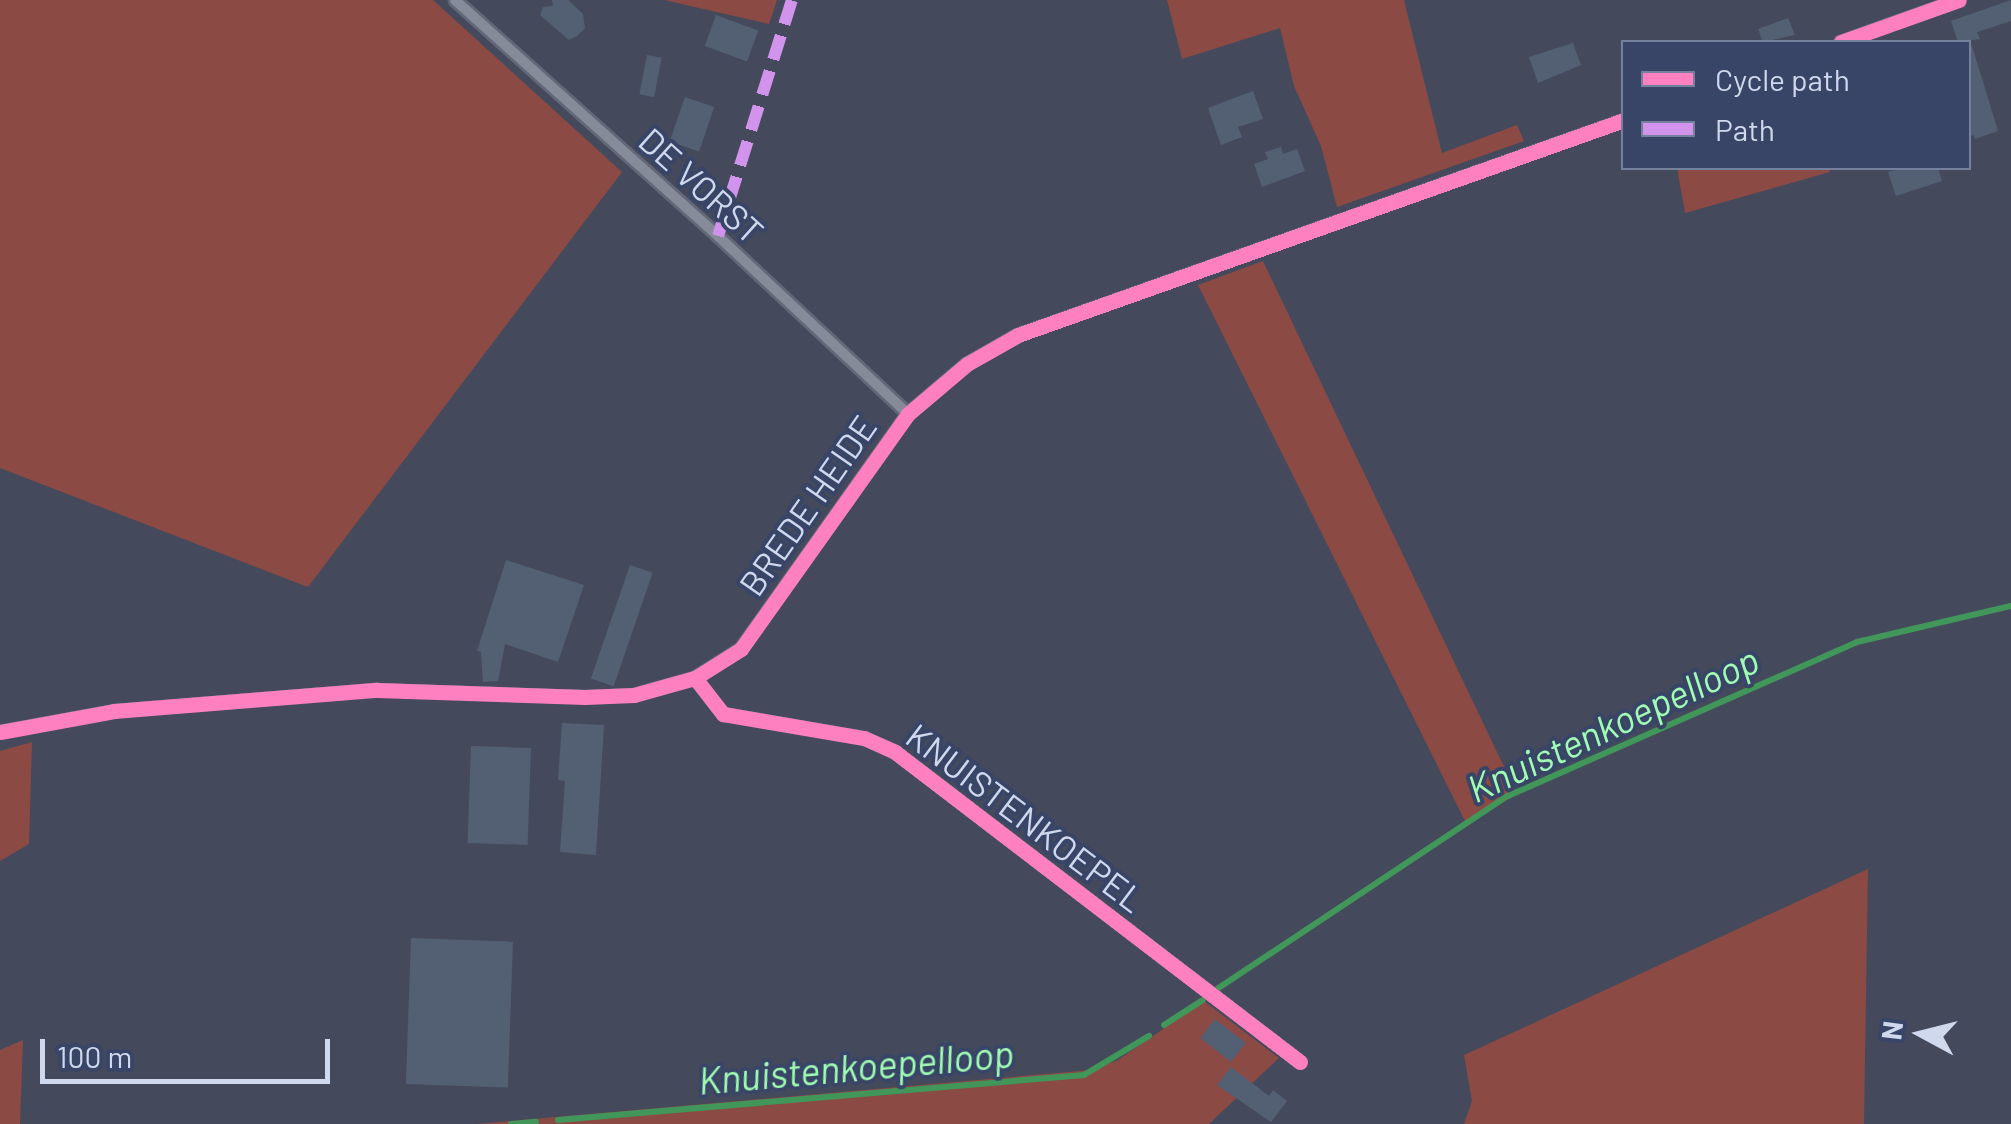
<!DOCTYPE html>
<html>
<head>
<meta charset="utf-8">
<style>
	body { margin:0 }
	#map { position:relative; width:2011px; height:1124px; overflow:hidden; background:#444a5c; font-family:Barlow,sans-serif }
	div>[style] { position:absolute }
	.green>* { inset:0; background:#8b4a44 }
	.stream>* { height:6px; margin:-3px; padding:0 3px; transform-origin:3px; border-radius:3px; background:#41975a }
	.building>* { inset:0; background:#536074; transform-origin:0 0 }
	.roads { filter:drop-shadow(2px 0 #636878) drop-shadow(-2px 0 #636878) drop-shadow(0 2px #636878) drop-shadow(0 -2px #636878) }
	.minor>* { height:10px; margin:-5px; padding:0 5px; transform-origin:5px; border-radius:5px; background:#858b99 }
	.quiet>* { height:12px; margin-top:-6px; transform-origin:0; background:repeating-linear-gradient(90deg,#d193ec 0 25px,transparent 0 37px) }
	.cycleway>* { height:15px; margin:-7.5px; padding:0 7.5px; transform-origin:7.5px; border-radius:7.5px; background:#ff80c0 }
	span { translate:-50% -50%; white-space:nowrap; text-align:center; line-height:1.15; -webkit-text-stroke:8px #394567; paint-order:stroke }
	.street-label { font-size:35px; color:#d0d8ed }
	.water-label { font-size:38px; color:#a1fcb3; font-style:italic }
	.legend { position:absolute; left:1621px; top:40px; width:350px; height:130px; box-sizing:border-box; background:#394567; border:2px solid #75809d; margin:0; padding:12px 18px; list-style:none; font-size:30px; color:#d0d8ed }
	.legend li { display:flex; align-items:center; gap:20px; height:50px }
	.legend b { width:50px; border:2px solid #75809d }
	.north { position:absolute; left:1871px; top:984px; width:100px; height:100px; -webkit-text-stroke:8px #394567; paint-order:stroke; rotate:277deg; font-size:28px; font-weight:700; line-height:40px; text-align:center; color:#d0d8ed }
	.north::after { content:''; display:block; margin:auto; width:35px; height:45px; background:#d0d8ed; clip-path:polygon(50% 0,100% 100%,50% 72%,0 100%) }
	.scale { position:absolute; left:40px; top:1039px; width:290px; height:45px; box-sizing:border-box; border:5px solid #d0d8ed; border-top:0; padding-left:12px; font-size:30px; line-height:35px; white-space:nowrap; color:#d0d8ed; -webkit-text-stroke:8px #394567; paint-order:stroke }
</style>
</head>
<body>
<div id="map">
	<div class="green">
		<div style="clip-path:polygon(0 0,433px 0,622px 172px,308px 587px,0 468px)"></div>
		<div style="clip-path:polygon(664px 0,777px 0,769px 24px)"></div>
		<div style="clip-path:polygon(1167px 0,1404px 0,1442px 153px,1517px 125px,1524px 141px,1337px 207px,1321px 146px,1294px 86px,1280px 28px,1182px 59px)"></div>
		<div style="clip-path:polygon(1677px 168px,1829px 168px,1830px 172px,1685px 213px)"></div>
		<div style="clip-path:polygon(1263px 261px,1517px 794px,1467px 825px,1198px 285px)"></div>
		<div style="clip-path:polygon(32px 742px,29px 844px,0 861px,0 751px)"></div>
		<div style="clip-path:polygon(1868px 869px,1864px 1124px,1464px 1124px,1472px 1101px,1464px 1055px)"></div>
		<div style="clip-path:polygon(1204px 1001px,1279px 1058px,1209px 1124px,477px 1124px,1091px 1070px,1118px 1060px)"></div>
		<div style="clip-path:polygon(23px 1040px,20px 1124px,0 1124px,0 1050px)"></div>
	</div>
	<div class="stream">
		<div style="left:1217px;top:989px;width:349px;rotate:-33.6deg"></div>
		<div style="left:1508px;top:796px;width:381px;rotate:-23.8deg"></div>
		<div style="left:1857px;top:642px;width:158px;rotate:-13.2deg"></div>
		<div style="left:1164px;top:1025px;width:46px;rotate:-32.7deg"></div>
		<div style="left:558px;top:1120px;width:528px;rotate:-4.89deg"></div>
		<div style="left:1084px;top:1075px;width:76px;rotate:-31deg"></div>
		<div style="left:511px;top:1124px;width:25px;rotate:-5deg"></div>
	</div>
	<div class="building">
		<div style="clip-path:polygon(552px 0,568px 0,583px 14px,585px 28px,577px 36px,569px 40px,540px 15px,543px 7px,553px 6px)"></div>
		<div style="clip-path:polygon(2011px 0,2011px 21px,1977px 32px,1980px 39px,1958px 42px,1951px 21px)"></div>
		<div style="left:716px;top:15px;width:45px;height:33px;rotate:20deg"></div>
		<div style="clip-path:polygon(1788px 18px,1795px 35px,1763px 42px,1758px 29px)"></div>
		<div style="clip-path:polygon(1573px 43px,1581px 65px,1538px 83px,1529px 57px)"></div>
		<div style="clip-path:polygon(1972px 46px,1998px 131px,1975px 139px,1974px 135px,1968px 137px,1968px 47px)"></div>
		<div style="left:647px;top:55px;width:15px;height:40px;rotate:11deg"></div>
		<div style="clip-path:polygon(1253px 91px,1263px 119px,1238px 127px,1242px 137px,1221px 145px,1208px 108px)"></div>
		<div style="left:685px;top:97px;width:31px;height:47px;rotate:19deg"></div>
		<div style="clip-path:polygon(1281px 147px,1283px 154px,1297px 149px,1305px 171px,1262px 187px,1254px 164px,1268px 159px,1265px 152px)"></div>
		<div style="clip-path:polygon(1902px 168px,1938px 168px,1942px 181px,1896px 196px,1888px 172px)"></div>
		<div style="clip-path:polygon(506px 560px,584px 585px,558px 662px,505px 644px,498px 681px,483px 682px,481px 652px,477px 651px)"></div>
		<div style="left:630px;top:565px;width:24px;height:120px;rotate:19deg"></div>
		<div style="clip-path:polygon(562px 723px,604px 725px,596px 855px,560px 852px,565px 781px,558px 780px)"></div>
		<div style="left:471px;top:746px;width:60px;height:97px;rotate:2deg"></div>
		<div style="left:411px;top:938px;width:102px;height:146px;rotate:2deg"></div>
		<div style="left:1215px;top:1019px;width:39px;height:24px;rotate:38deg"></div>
		<div style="clip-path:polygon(1231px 1067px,1269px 1096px,1273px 1090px,1287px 1101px,1271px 1122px,1217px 1085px)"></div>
	</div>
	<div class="roads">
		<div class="minor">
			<div style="left:455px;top:0;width:353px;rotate:41.9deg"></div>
			<div style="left:718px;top:236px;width:260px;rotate:43.1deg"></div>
			<div style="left:1841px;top:42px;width:125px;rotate:-19.6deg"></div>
			<div style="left:695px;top:678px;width:46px;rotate:52.1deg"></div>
			<div style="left:723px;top:714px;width:143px;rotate:9.7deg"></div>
			<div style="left:864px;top:738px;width:34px;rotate:24deg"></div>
			<div style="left:895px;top:752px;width:510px;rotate:37.43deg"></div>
			<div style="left:0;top:732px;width:116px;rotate:-10.4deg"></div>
			<div style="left:114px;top:711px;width:264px;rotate:-4.6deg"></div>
			<div style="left:377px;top:690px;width:208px;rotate:1.9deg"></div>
			<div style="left:585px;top:697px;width:49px;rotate:-2.3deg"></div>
			<div style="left:634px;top:695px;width:63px;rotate:-15.6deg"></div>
			<div style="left:695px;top:678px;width:54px;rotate:-32.2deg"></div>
			<div style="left:741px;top:649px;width:288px;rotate:-54.6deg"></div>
			<div style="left:908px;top:414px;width:77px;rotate:-40.3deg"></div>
			<div style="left:967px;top:364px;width:59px;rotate:-29.6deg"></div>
			<div style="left:1018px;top:335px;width:643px;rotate:-19.53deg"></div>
		</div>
	</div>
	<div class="quiet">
		<div style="left:718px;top:236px;width:247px;rotate:-72.6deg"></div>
	</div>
	<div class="cycleway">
		<div style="left:1841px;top:42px;width:125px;rotate:-19.6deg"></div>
		<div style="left:695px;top:678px;width:46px;rotate:52.1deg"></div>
		<div style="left:723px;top:714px;width:143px;rotate:9.7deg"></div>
		<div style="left:864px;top:738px;width:34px;rotate:24deg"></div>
		<div style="left:895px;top:752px;width:510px;rotate:37.43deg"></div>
		<div style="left:0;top:732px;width:116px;rotate:-10.4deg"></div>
		<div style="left:114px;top:711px;width:264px;rotate:-4.6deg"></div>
		<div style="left:377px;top:690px;width:208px;rotate:1.9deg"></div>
		<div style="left:585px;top:697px;width:49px;rotate:-2.3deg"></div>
		<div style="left:634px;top:695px;width:63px;rotate:-15.6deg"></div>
		<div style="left:695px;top:678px;width:54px;rotate:-32.2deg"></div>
		<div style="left:741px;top:649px;width:288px;rotate:-54.6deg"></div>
		<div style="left:908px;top:414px;width:77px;rotate:-40.3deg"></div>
		<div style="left:967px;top:364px;width:59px;rotate:-29.6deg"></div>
		<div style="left:1018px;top:335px;width:643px;rotate:-19.53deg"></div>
	</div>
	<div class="street-label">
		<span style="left:702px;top:185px;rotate:42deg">DE VORST</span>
		<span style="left:807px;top:505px;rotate:-55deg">BREDE HEIDE</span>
		<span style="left:1026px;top:817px;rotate:37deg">KNUISTENKOEPEL</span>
	</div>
	<div class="water-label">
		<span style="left:1613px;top:724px;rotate:-25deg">Knuistenkoepelloop</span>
		<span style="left:856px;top:1067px;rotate:-5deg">Knuistenkoepelloop</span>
	</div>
	<ul class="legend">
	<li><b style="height:12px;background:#ff80c0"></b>Cycle path</li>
	<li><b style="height:12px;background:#d193ec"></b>Path</li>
	</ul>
	<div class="north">N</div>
	<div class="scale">100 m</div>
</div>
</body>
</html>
